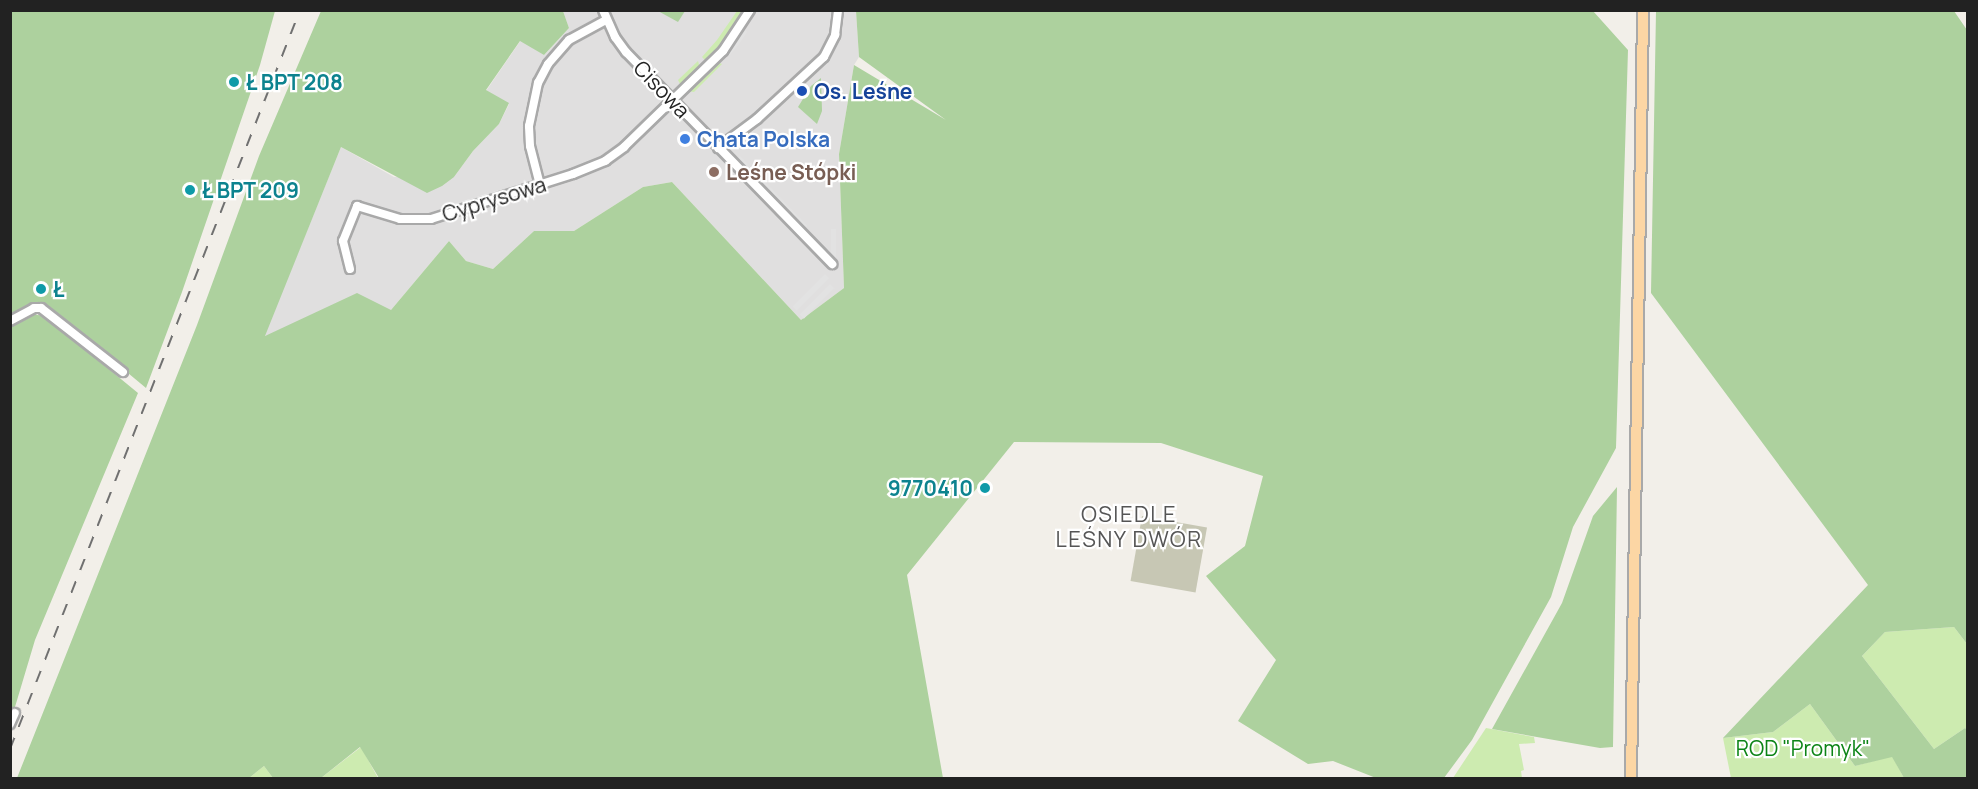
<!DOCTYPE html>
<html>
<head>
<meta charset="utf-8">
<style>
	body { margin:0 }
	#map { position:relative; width:1978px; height:789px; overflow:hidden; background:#f2efe9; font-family:Manrope,sans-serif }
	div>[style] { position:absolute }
	.residential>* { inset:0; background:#e0dfdf }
	.construction>* { inset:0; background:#c7c7b4; transform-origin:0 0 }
	.grass>* { inset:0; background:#cdebb0 }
	.forest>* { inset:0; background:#add19e }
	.parking>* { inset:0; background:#e2e2e2; transform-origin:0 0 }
	.roads { filter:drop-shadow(2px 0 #a9a9a9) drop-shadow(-2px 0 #a9a9a9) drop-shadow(0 2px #a9a9a9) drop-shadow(0 -2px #a9a9a9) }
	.minor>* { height:8px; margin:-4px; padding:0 4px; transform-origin:4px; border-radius:4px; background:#fff }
	.major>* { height:10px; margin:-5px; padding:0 5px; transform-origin:5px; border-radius:5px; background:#fcd6a4 }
	.rail>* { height:2px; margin-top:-1px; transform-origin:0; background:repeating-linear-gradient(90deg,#707070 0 12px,transparent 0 24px) }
	.dots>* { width:16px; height:16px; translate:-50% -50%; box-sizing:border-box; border:3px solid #fff; border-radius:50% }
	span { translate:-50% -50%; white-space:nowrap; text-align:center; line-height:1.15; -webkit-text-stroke:4.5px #fff; paint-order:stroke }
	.culture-label { font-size:21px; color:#0d838f; font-weight:700 }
	.left { translate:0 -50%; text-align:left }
	.right { translate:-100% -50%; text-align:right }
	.street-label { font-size:21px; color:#222 }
	.transit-label { font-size:21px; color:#164399; font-weight:700 }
	.shop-label { font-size:21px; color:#366cbe; font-weight:700 }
	.education-label { font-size:21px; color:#785e54; font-weight:700 }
	.park-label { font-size:21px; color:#0c8416 }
	.neighbourhood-label { font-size:22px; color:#555; letter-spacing:1.5px }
	.frame { position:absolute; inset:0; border:12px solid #222; pointer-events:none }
</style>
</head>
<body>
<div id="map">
	<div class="residential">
		<div style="clip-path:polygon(563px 11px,856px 11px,859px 57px,854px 65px,839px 154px,844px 288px,801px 320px,672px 182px,643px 187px,574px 231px,534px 231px,493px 269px,466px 261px,449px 241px,391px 310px,264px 336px,341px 147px,394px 177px,454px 177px,473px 151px,499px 124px,509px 104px,486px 91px,521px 40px,544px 55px,569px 28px)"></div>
	</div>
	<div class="construction">
		<div style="left:1142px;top:516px;width:66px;height:66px;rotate:10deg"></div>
	</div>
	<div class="grass">
		<div style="clip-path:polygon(737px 11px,745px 11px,720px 49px,708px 60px,705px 60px,702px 57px,717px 40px)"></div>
		<div style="clip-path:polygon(698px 61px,700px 68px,681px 86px,678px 80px)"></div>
		<div style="clip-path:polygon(717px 62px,722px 64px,694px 92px,686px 91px)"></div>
		<div style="clip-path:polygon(1954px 627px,1967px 644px,1967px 731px,1965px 728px,1934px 749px,1862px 656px,1885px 632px)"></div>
		<div style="clip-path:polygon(1810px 704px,1855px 766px,1892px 756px,1904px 778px,1731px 778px,1723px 738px,1773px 732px)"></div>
		<div style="clip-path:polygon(1486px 728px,1534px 737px,1535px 743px,1519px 744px,1524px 770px,1521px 771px,1522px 778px,1453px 778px)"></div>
		<div style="clip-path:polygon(361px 747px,378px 778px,321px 778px)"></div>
		<div style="clip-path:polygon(264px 766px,273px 778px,249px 778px)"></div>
	</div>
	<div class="forest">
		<div style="clip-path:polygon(11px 11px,275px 11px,260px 65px,182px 292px,146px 388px,45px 304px,39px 302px,11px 317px)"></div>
		<div style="clip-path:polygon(658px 11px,685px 10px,685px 11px,678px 22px)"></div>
		<div style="clip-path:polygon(1593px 11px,1628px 50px,1616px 448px,1573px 527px,1551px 597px,1472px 740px,1444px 778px,1376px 778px,1333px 761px,1308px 764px,1238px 721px,1276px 660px,1206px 576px,1245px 546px,1263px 476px,1161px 443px,1014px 442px,907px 575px,943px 778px,379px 778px,360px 747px,321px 778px,273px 778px,264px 766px,249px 778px,17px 778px,197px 325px,259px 156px,321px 11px,563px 11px,569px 28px,544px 55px,520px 41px,486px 90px,509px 103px,499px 124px,473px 151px,454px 177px,442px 186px,427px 193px,341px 147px,265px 336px,357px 293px,391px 310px,449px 241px,466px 261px,493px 269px,534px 231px,574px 231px,643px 187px,672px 182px,801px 320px,844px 288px,839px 154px,854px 65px,946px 120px,859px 57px,856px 11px)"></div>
		<div style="clip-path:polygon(1656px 11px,1954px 11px,1967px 30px,1967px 644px,1954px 627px,1885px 632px,1862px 656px,1934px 749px,1965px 728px,1968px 731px,1967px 778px,1904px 778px,1892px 757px,1855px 766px,1810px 704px,1773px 732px,1723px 738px,1868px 585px,1651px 293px)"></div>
		<div style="clip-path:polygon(821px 78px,822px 111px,817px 124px,798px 107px,811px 86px)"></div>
		<div style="clip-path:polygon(32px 314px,44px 316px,138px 393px,35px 640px,12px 717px,11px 325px)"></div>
		<div style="clip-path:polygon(1617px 487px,1613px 747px,1600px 748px,1492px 729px,1562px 603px,1593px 516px)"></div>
	</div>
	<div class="parking">
		<div style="clip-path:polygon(744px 28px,747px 32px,739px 44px,730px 55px,725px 53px)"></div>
		<div style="left:740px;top:156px;width:97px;height:6px;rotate:46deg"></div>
		<div style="clip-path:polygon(737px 170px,826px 264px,825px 265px,735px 172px)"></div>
		<div style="left:831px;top:229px;width:5px;height:40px"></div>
		<div style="left:825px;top:274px;width:6px;height:46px;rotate:45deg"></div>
		<div style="left:830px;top:284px;width:6px;height:43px;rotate:45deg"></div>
	</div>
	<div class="roads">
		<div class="minor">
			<div style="left:603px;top:10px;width:30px;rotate:66deg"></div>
			<div style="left:615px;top:37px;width:19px;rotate:54deg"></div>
			<div style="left:626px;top:52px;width:296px;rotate:45.8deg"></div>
			<div style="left:718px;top:148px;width:49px;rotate:-36.6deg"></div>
			<div style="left:757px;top:119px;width:91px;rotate:-42.8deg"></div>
			<div style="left:824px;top:57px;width:25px;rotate:-63deg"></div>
			<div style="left:835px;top:35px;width:25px;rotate:-83deg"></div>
			<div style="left:540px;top:185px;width:40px;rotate:-104.4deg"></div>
			<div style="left:530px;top:146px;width:20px;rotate:-93deg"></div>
			<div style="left:529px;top:126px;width:44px;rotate:-78.2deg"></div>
			<div style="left:538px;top:83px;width:21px;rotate:-62deg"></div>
			<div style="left:548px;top:64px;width:32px;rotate:-49deg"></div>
			<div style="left:569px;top:40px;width:42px;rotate:-28.4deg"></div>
			<div style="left:350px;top:269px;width:29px;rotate:-104deg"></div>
			<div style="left:343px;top:241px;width:38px;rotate:-68deg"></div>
			<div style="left:357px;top:206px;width:45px;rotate:16.8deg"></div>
			<div style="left:400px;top:219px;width:31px"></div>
			<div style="left:431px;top:219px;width:149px;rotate:-17.6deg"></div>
			<div style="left:573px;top:174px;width:35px;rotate:-22deg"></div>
			<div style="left:605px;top:161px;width:24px;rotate:-36deg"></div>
			<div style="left:624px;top:147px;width:138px;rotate:-44.1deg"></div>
			<div style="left:723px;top:51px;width:49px;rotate:-56.6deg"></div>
			<div style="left:10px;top:321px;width:27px;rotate:-28deg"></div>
			<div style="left:34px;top:308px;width:7px"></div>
			<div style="left:41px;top:308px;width:104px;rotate:38deg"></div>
			<div style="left:10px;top:724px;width:12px;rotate:-66deg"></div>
		</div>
		<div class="major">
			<div style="left:1631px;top:778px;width:768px;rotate:-89.1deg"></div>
		</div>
	</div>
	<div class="rail">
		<div style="left:10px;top:749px;width:794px;rotate:-68.57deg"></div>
	</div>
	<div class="dots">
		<div style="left:234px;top:82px;background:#0f9aa8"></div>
		<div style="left:802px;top:91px;background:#1a4fb4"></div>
		<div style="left:685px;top:139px;background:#3f7fe0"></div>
		<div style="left:714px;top:172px;background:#8d6e63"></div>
		<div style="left:190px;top:190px;background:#0f9aa8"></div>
		<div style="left:41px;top:289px;background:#0f9aa8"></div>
		<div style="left:985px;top:488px;background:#0f9aa8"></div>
	</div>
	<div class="culture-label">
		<span class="left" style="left:246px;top:82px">Ł BPT 208</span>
		<span class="left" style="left:202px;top:190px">Ł BPT 209</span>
		<span class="left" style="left:53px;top:289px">Ł</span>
		<span class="right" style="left:973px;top:488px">9770410</span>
	</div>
	<div class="street-label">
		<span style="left:662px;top:89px;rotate:46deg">Cisowa</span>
		<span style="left:494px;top:199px;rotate:-17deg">Cyprysowa</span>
	</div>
	<div class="transit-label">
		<span class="left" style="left:814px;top:91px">Os. Leśne</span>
	</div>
	<div class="shop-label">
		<span class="left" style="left:697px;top:139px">Chata Polska</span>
	</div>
	<div class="education-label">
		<span class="left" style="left:726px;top:172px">Leśne Stópki</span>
	</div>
	<div class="park-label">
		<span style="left:1803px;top:748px">ROD "Promyk"</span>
	</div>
	<div class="neighbourhood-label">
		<span style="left:1129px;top:527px">OSIEDLE<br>LEŚNY DWÓR</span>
	</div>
	<div class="frame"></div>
</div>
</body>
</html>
